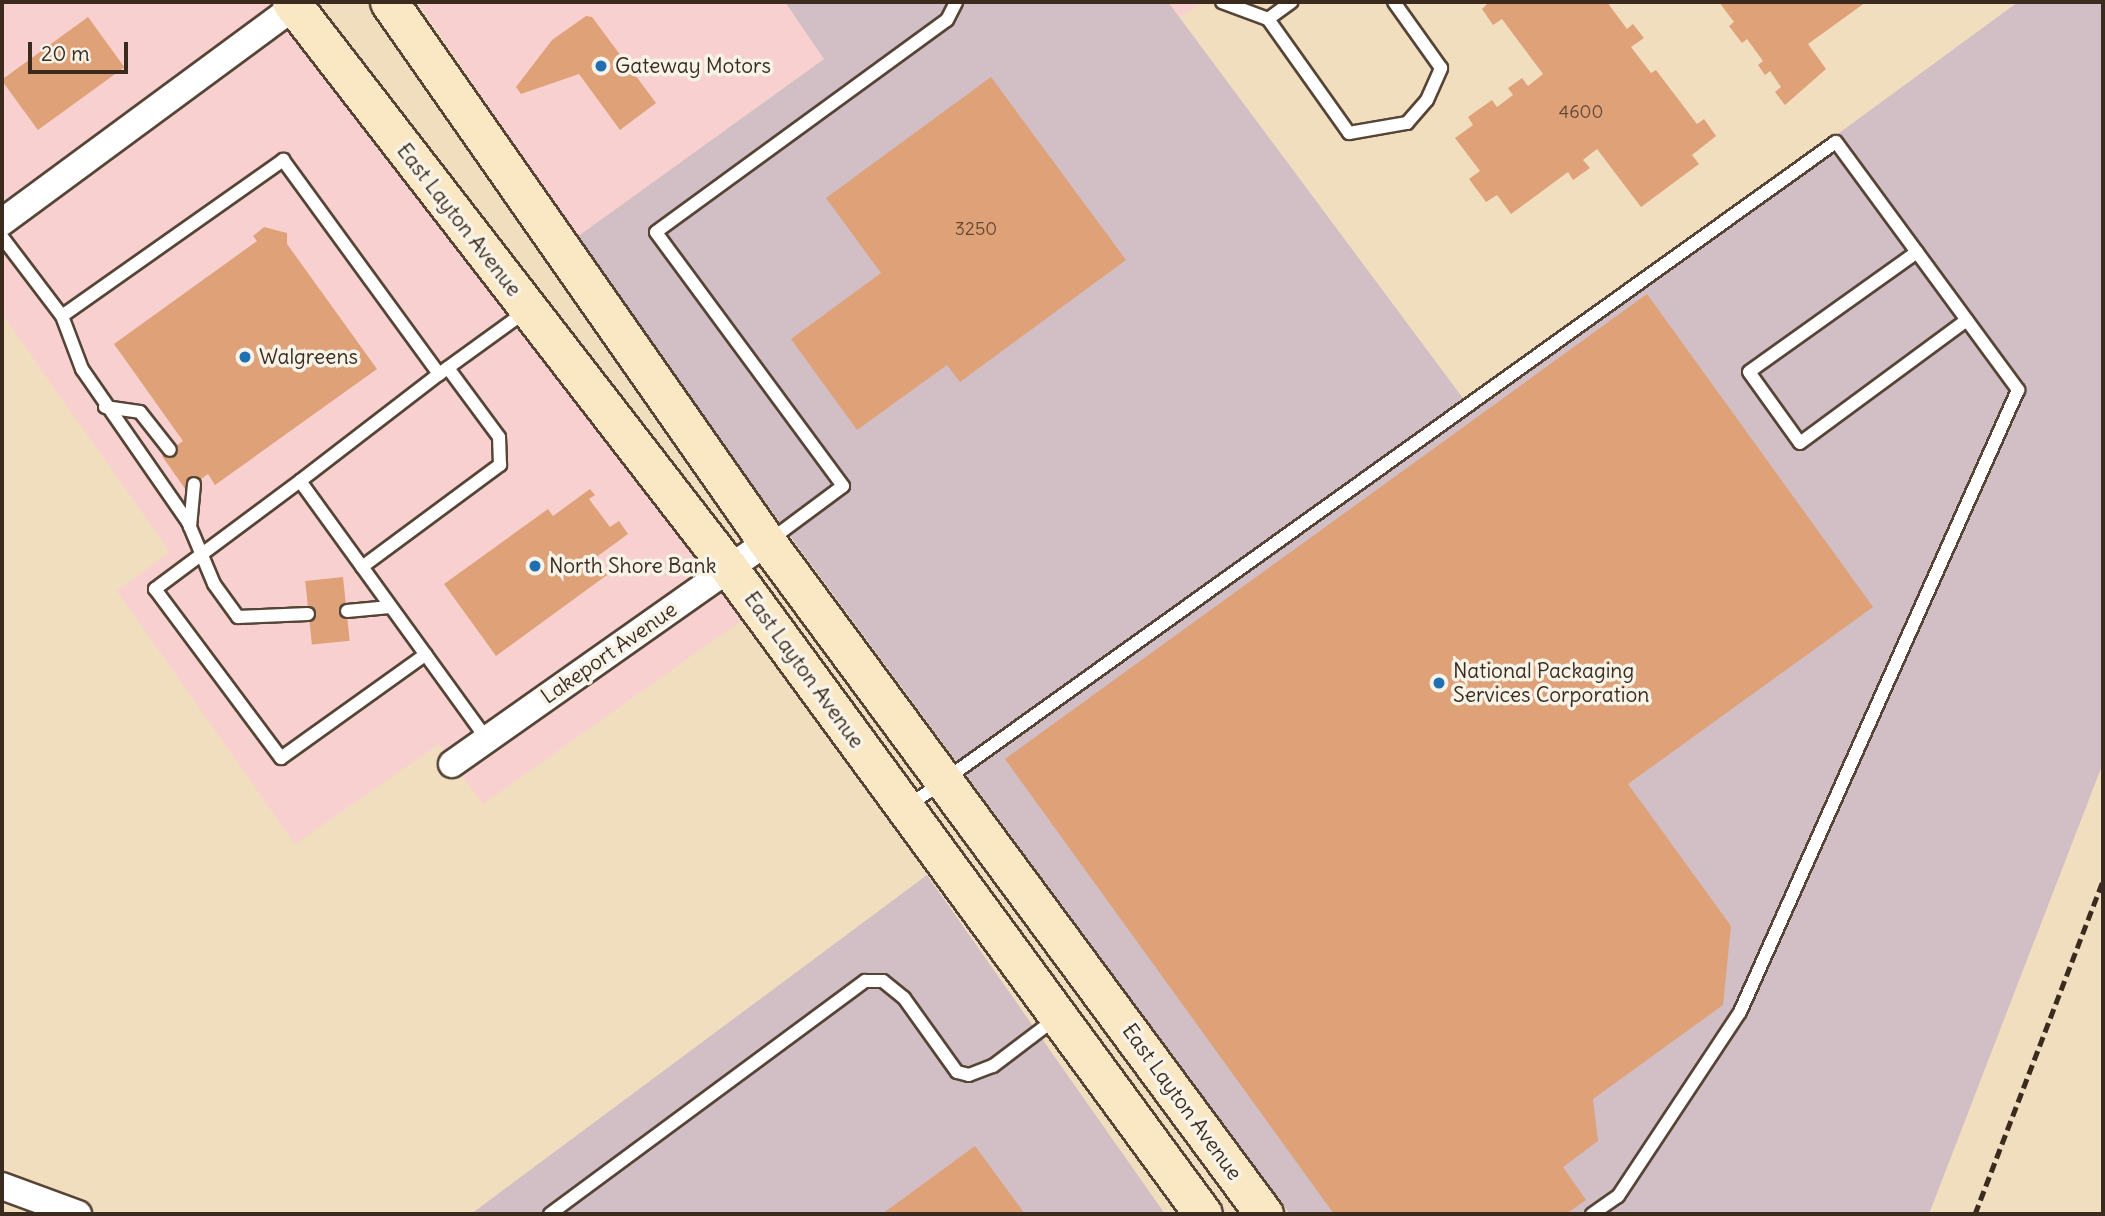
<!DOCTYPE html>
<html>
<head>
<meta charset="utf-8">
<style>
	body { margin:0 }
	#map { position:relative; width:2105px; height:1216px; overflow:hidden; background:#f1debf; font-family:Delius,sans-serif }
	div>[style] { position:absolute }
	.built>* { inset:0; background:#f7d0cf }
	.industrial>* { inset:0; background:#d2bec5 }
	.building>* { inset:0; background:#dfa177; transform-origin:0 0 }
	.roads { filter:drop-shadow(2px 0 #564536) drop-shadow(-2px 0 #564536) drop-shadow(0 2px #564536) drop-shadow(0 -2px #564536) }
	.lane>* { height:12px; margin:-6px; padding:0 6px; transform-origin:6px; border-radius:6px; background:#fff }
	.street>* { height:26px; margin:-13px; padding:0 13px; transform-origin:13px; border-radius:13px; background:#fff }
	.secondary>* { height:37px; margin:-18.5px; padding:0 18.5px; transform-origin:18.5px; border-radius:18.5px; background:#fae7c3 }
	.rail>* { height:5px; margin-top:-2.5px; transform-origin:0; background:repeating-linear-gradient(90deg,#3b2a1e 0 10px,transparent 0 15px) }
	.dots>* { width:19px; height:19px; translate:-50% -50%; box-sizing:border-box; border:4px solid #f7f3e8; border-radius:50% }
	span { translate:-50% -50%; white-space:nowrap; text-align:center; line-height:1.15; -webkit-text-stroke:7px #f7f3e8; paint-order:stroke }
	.number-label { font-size:18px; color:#644834 }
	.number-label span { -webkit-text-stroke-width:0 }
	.poi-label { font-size:21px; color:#3b2a1e }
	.left { translate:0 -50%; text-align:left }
	.street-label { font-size:21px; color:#3b2a1e }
	.frame { position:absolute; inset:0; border:4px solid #3b2a1e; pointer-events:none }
	.scale { position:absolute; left:28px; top:42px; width:100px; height:32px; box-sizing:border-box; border:4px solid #3b2a1e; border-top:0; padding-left:9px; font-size:21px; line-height:24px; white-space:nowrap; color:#3b2a1e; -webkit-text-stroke:5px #f7f3e8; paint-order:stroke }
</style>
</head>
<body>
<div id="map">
	<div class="built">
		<div style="clip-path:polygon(2px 2px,291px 2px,756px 610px,483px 804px,439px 744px,295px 844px,117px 591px,170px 552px,2px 314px)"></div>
		<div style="clip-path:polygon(418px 2px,785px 2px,825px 58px,577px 237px)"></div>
		<div style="clip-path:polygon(1168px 2px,1202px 2px,1180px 18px)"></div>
	</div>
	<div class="industrial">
		<div style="clip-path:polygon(785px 2px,1168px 2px,1468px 405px,2018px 2px,2103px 2px,2103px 763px,1929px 1214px,1290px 1214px,639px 331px,577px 237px,824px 59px)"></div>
		<div style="clip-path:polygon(927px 875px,1165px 1214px,471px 1214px)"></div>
	</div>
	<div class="building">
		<div style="clip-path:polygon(1489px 2px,1607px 2px,1627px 29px,1633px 24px,1644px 38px,1631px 47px,1651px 73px,1656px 70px,1697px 124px,1704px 119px,1716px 136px,1692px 155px,1699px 164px,1641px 207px,1597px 149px,1583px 160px,1590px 168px,1573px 180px,1568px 172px,1511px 214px,1497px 195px,1486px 202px,1469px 179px,1480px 171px,1455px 138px,1473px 125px,1468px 117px,1492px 100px,1497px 107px,1513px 95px,1508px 88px,1522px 78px,1528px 86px,1543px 74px,1502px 19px,1493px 25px,1482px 9px)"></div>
		<div style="clip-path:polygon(1719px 2px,1866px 2px,1808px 44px,1826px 69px,1785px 105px,1775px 92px,1781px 87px,1770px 71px,1765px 75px,1758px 65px,1763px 61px,1747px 39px,1742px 43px,1729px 26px,1734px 22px)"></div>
		<div style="clip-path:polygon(586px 16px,592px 17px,656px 103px,620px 130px,579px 74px,521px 94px,516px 87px,552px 40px)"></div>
		<div style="left:88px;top:17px;width:62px;height:107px;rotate:54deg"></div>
		<div style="clip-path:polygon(991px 77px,1126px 260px,960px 382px,947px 365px,857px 430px,791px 339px,881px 273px,826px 198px)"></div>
		<div style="clip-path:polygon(264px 227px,287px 233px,287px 244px,377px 369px,215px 485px,208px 474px,186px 490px,162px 456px,183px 441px,114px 344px,257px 241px,253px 236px)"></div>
		<div style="clip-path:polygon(1647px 294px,1873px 607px,1628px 784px,1731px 926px,1723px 1005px,1593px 1099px,1598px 1141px,1563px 1167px,1586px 1200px,1566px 1214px,1334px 1214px,1005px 759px)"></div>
		<div style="clip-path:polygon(590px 489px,595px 495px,589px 499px,610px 527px,619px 521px,628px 534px,595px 558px,607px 575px,496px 656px,444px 584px,548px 509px,553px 516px)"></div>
		<div style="left:343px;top:577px;width:64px;height:38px;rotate:84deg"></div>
		<div style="clip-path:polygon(975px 1146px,1025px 1214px,882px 1214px)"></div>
	</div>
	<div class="roads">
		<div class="lane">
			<div style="left:1222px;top:2px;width:49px;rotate:20.3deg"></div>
			<div style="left:1268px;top:19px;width:140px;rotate:54.6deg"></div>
			<div style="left:1349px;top:133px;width:59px;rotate:-9.8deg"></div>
			<div style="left:1407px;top:123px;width:30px;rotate:-49deg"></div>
			<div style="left:1427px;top:100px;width:35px;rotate:-66deg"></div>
			<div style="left:1441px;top:68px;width:81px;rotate:-125.5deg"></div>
			<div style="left:1268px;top:19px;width:29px;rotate:-36deg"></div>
			<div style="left:2px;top:237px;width:99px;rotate:52.8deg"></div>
			<div style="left:62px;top:316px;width:271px;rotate:-35.2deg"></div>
			<div style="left:283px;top:160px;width:265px;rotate:53.9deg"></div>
			<div style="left:439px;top:374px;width:106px;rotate:-35.8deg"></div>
			<div style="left:1917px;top:252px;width:206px;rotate:144.5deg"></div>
			<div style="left:1749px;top:372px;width:87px;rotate:54.3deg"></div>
			<div style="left:1800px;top:443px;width:207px;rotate:-36.4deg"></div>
			<div style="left:62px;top:316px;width:57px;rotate:69.3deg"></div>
			<div style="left:82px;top:369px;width:186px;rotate:55.3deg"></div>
			<div style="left:188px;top:522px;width:67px;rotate:67.2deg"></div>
			<div style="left:214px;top:584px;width:41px;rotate:54deg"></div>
			<div style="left:238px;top:617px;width:70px;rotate:-2.5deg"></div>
			<div style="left:439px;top:374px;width:175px;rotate:142.4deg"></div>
			<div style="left:300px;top:481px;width:319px;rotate:54.1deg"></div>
			<div style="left:105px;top:407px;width:35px;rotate:8deg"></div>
			<div style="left:140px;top:412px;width:48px;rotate:51.7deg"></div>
			<div style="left:300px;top:481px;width:181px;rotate:143.3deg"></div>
			<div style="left:155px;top:589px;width:211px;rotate:53.3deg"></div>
			<div style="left:281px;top:758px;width:178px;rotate:-35.6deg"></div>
			<div style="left:190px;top:527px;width:43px;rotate:-84.7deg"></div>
			<div style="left:769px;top:541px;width:92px;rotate:-36.6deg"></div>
			<div style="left:843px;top:486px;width:315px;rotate:-126.4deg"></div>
			<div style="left:656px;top:232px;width:360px;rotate:-36.1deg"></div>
			<div style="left:947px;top:20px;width:20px;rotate:-63deg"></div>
			<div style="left:362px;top:567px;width:172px;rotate:-36.5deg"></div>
			<div style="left:500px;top:465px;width:28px;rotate:-92deg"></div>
			<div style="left:499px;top:437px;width:86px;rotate:-126.5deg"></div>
			<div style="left:347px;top:611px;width:43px;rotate:-5.3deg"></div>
			<div style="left:907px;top:807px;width:1142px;rotate:-35.6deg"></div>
			<div style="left:1836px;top:142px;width:308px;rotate:53.7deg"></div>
			<div style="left:2018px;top:390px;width:681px;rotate:114.08deg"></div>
			<div style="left:1740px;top:1012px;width:221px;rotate:123.5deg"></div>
			<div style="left:1618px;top:1196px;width:32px;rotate:145deg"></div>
			<div style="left:550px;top:1214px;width:392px;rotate:-36.5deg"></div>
			<div style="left:865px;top:981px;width:18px"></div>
			<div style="left:883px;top:981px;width:27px;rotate:39deg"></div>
			<div style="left:904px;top:998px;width:91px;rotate:54.4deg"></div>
			<div style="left:957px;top:1072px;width:12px;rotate:14deg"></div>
			<div style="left:969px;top:1075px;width:26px;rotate:-21deg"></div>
			<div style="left:993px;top:1066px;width:78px;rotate:-37.2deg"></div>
		</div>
		<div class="street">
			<div style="left:2px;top:222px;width:370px;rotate:-36.4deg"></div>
			<div style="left:452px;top:764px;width:385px;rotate:-35.2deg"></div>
			<div style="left:2px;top:1186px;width:81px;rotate:20.2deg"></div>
		</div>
		<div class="secondary">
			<div style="left:291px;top:2px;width:716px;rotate:52.27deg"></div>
			<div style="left:729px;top:568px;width:801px;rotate:53.73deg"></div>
			<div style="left:389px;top:2px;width:659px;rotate:55.01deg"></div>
			<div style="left:767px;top:542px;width:836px;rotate:53.51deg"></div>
		</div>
	</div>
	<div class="rail">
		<div style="left:1975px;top:1214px;width:358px;rotate:-69deg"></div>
	</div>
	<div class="dots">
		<div style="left:601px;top:66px;background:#1f6fb2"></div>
		<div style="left:245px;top:357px;background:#1f6fb2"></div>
		<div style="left:535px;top:566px;background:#1f6fb2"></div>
		<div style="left:1439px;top:683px;background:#1f6fb2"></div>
	</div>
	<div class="number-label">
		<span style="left:1581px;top:112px">4600</span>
		<span style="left:976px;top:229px">3250</span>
	</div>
	<div class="poi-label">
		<span class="left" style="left:615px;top:66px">Gateway Motors</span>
		<span class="left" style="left:259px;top:357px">Walgreens</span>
		<span class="left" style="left:549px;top:566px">North Shore Bank</span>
		<span class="left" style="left:1453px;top:683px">National Packaging<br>Services Corporation</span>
	</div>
	<div class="street-label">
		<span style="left:459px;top:220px;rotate:52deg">East Layton Avenue</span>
		<span style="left:609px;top:653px;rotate:-35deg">Lakeport Avenue</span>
		<span style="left:804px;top:670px;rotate:54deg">East Layton Avenue</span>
		<span style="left:1182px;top:1102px;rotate:54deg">East Layton Avenue</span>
	</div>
	<div class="frame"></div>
	<div class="scale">20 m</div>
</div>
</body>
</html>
